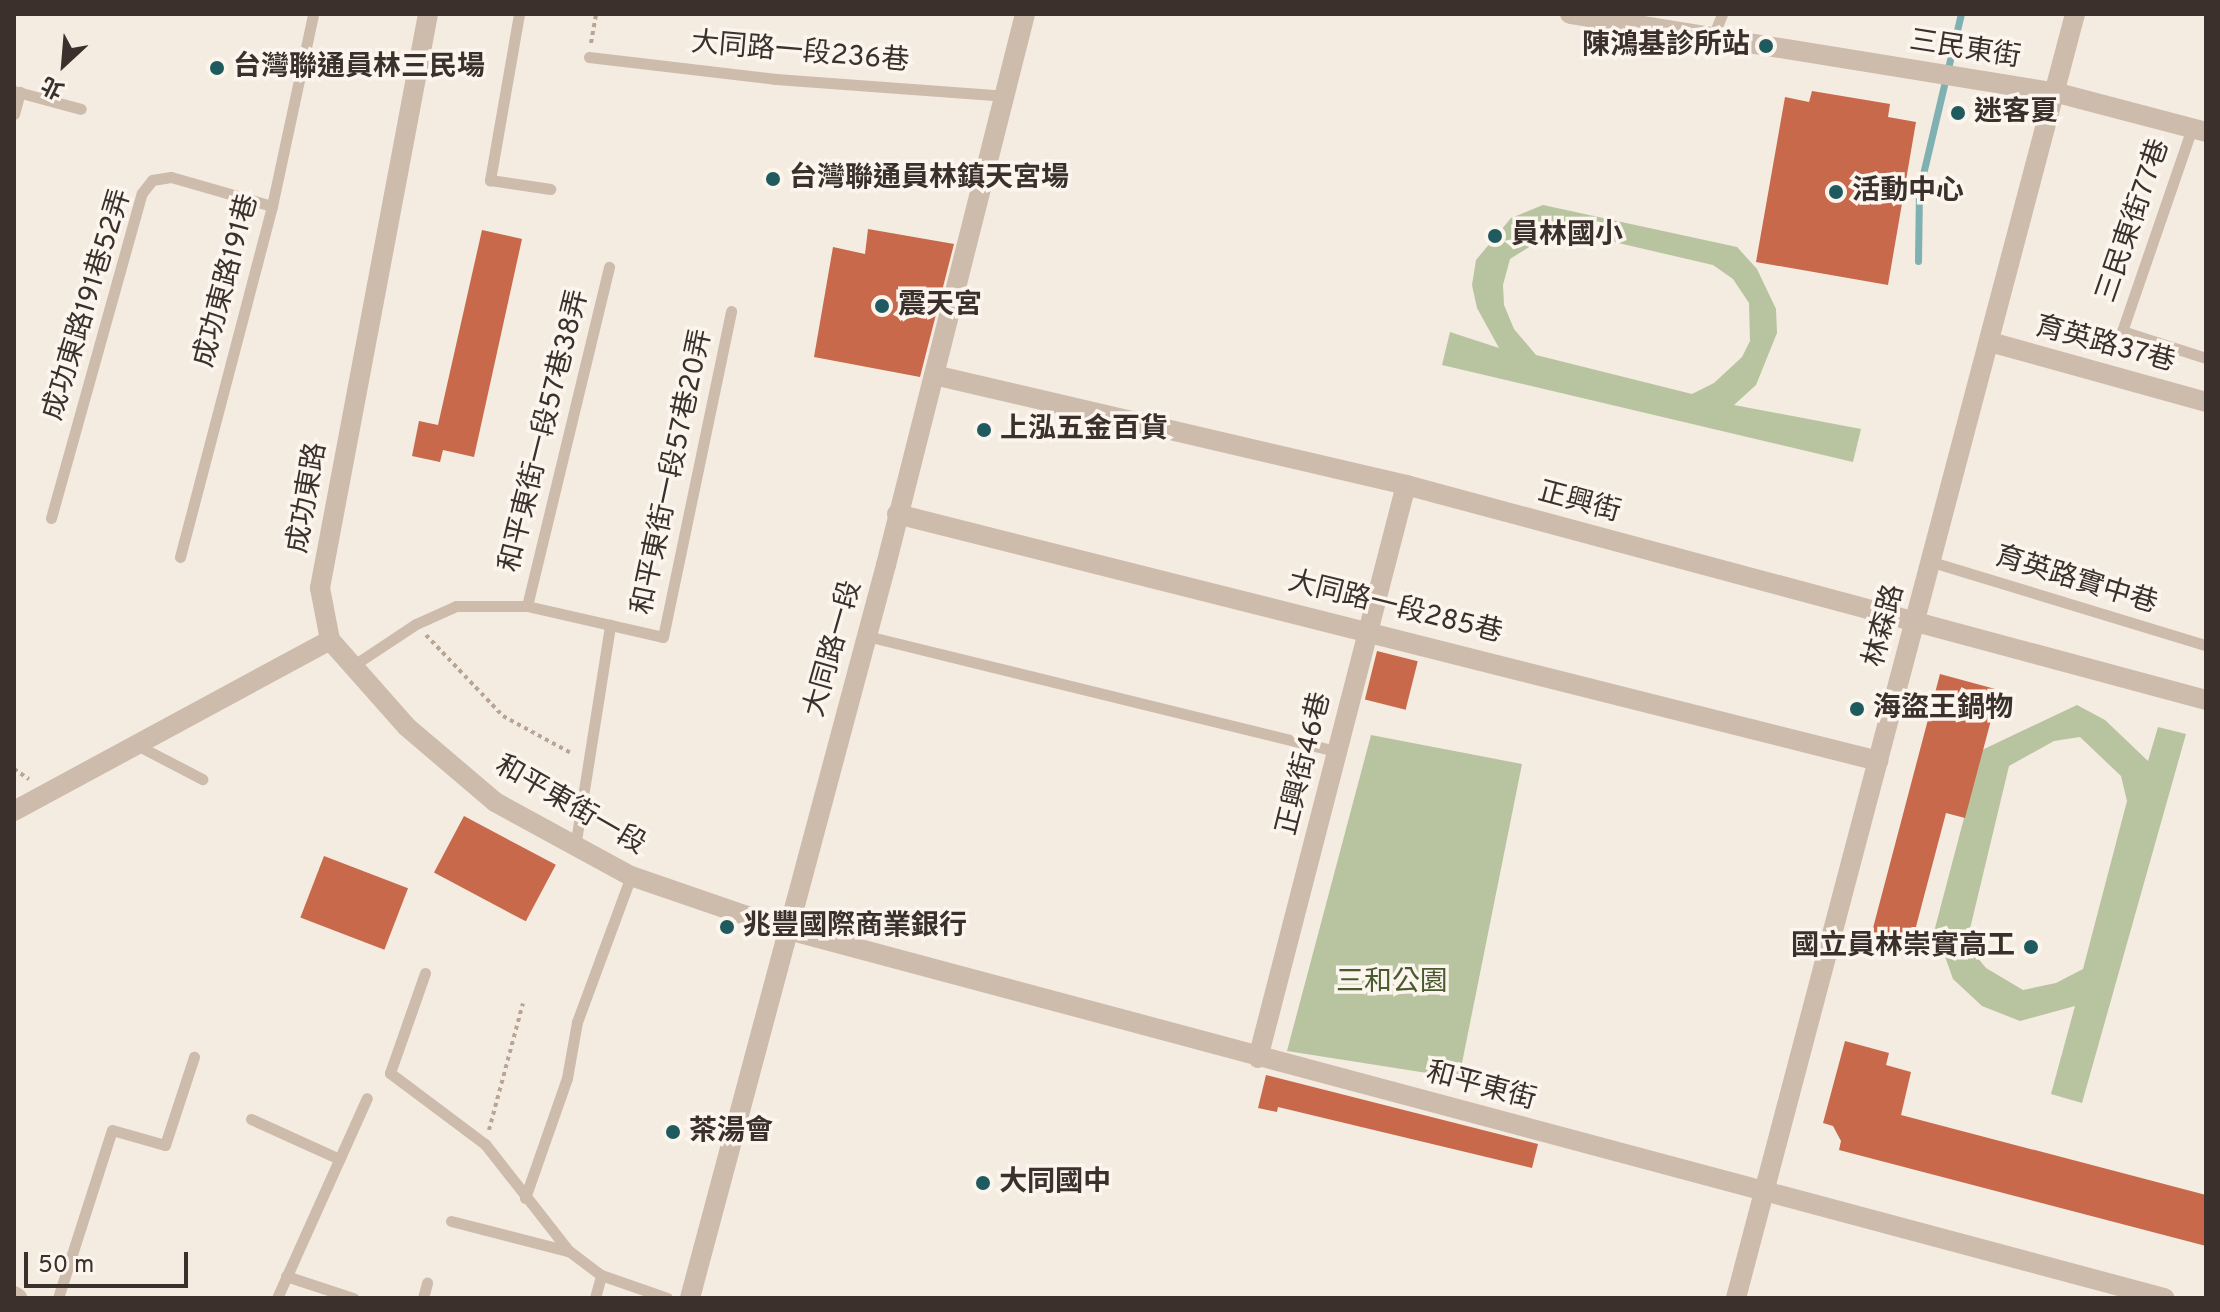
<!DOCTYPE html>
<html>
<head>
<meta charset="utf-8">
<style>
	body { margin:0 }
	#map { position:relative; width:2220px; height:1312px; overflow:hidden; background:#f4ebe1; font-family:Overpass,"Noto Sans TC",sans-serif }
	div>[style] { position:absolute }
	.green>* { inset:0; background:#b8c4a0 }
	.stream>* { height:7px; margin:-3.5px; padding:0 3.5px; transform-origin:3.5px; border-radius:3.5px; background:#7fb0b2 }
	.building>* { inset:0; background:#c8694b; transform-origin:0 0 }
	.path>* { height:4px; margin-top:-2px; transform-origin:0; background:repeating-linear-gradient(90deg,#b9a596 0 4px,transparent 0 8px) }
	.lane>* { height:11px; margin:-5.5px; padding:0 5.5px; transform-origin:5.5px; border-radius:5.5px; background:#cdbbac }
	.street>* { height:20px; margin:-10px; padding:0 10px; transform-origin:10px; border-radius:10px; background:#cdbbac }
	.dots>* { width:22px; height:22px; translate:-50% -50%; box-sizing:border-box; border:4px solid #fbf5ee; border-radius:50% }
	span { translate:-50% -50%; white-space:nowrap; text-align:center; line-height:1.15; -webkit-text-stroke:7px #fbf5ee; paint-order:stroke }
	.poi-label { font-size:28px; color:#3b302b; font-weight:700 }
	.right { translate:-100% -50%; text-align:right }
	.left { translate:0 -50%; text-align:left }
	.street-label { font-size:28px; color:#3b302b }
	.park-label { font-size:28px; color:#4a5a2e }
	.frame { position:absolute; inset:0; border:16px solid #3b302b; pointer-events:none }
	.north { position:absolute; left:24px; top:24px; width:80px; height:80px; -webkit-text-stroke:6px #fbf5ee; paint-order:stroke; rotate:206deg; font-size:22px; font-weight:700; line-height:32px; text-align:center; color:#3b302b }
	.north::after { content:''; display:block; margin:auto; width:28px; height:36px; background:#3b302b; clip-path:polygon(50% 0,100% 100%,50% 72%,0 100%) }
	.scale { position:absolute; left:24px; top:1252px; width:164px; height:36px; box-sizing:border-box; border:4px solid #3b302b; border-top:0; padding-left:10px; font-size:24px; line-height:28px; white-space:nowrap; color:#3b302b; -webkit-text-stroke:6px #fbf5ee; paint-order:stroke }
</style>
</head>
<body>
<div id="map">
	<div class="green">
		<div style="clip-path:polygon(evenodd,1543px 205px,1737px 247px,1757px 269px,1776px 309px,1777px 333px,1756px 385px,1734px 405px,1861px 429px,1853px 462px,1442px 365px,1450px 332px,1499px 348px,1477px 308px,1472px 285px,1476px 260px,1511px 218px,1543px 205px,1558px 229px,1713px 265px,1733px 279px,1749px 303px,1750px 341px,1742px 357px,1714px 383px,1692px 394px,1536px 355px,1514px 329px,1504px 305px,1503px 285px,1510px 259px,1558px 229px)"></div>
		<div style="clip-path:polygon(evenodd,2077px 705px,2105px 720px,2148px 761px,2158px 727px,2186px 734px,2082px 1103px,2051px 1094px,2075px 1006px,2020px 1021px,1982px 1006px,1953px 979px,1935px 928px,1982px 750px,2077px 705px,2080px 737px,2121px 776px,2127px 801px,2083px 969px,2056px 983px,2023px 990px,1986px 968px,1972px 951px,1969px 933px,2009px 766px,2054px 741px,2080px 737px)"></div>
		<div style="clip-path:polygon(1371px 735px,1522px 764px,1459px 1078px,1287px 1051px)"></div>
	</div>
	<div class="stream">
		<div style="left:1918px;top:261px;width:70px;rotate:-89.2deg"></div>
		<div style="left:1919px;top:191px;width:182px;rotate:-76.7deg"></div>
	</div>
	<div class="building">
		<div style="clip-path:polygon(1812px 91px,1890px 104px,1888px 117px,1916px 122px,1888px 285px,1756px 262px,1785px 97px,1809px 102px)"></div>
		<div style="clip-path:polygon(868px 229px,954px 244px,920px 377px,814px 357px,833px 247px,865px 254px)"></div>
		<div style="clip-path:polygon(482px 230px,522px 239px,474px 457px,443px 450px,440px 462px,412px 456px,419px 421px,438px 425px)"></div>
		<div style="left:1377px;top:651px;width:42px;height:50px;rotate:14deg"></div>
		<div style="clip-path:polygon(1940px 674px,1999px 690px,1965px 818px,1946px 813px,1908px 957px,1868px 947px)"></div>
		<div style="left:464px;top:816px;width:104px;height:64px;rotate:28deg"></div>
		<div style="left:324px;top:856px;width:90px;height:66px;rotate:21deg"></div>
		<div style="clip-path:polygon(1845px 1041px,1889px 1053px,1886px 1065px,1911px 1072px,1901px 1115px,2206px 1195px,2206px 1246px,1839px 1150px,1841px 1141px,1833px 1126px,1823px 1123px)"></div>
		<div style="clip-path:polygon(1266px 1075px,1538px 1144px,1532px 1168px,1278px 1107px,1277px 1112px,1258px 1108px)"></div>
	</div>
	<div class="path">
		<div style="left:591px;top:43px;width:29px;rotate:-80deg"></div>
		<div style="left:426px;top:635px;width:112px;rotate:46.5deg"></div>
		<div style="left:503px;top:716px;width:80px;rotate:28.5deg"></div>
		<div style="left:14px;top:769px;width:18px;rotate:34deg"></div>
		<div style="left:489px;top:1130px;width:131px;rotate:-75deg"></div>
	</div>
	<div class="lane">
		<div style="left:519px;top:14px;width:169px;rotate:99.9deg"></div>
		<div style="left:490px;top:180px;width:61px;rotate:8.5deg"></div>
		<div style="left:1712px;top:39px;width:27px;rotate:-68deg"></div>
		<div style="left:589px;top:57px;width:188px;rotate:6.7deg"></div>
		<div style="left:776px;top:79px;width:232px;rotate:4.2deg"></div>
		<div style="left:14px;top:91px;width:69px;rotate:15deg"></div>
		<div style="left:14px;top:114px;width:23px;rotate:-75deg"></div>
		<div style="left:2192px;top:128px;width:215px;rotate:109deg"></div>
		<div style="left:2122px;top:331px;width:88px;rotate:17.8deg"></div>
		<div style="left:51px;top:518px;width:337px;rotate:-74.4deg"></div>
		<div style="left:142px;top:193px;width:16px;rotate:-52deg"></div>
		<div style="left:152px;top:180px;width:19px;rotate:-9deg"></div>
		<div style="left:171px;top:177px;width:105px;rotate:16deg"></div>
		<div style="left:180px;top:557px;width:363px;rotate:-75.3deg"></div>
		<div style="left:272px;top:206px;width:196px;rotate:-77.9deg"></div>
		<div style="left:1932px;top:562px;width:286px;rotate:16.9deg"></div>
		<div style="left:527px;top:606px;width:349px;rotate:-76.4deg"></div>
		<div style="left:867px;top:636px;width:485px;rotate:13.8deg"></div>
		<div style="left:351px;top:667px;width:78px;rotate:-33.5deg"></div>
		<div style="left:416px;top:624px;width:44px;rotate:-24.2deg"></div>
		<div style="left:456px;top:606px;width:71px"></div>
		<div style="left:527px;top:606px;width:139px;rotate:12.8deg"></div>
		<div style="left:663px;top:637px;width:333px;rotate:-78.2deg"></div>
		<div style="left:135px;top:744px;width:76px;rotate:27.6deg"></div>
		<div style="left:575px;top:847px;width:225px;rotate:-81deg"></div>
		<div style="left:425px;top:973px;width:106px;rotate:109.3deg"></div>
		<div style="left:390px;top:1073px;width:119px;rotate:36.8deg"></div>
		<div style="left:485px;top:1144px;width:136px;rotate:51.9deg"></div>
		<div style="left:569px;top:1251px;width:40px;rotate:37deg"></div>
		<div style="left:601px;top:1275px;width:70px;rotate:19.2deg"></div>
		<div style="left:251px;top:1119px;width:97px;rotate:24.4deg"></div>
		<div style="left:525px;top:1198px;width:127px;rotate:-70.7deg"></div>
		<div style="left:567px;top:1078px;width:57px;rotate:-79.9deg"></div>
		<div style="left:577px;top:1022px;width:156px;rotate:-69.7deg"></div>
		<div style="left:451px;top:1221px;width:121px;rotate:14.4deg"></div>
		<div style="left:286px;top:1276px;width:71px;rotate:18.2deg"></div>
		<div style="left:58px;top:1298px;width:176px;rotate:-72.2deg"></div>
		<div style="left:112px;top:1130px;width:55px;rotate:15.8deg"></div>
		<div style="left:165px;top:1145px;width:93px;rotate:-71.8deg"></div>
		<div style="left:277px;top:1298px;width:219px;rotate:-65.8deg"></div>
		<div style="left:423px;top:1298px;width:16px;rotate:-75deg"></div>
		<div style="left:595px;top:1298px;width:24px;rotate:-75deg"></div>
	</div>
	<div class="street">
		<div style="left:428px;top:14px;width:584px;rotate:100.66deg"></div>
		<div style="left:320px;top:588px;width:53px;rotate:79.1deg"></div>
		<div style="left:330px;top:640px;width:116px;rotate:48.5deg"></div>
		<div style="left:407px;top:727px;width:116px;rotate:40.4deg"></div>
		<div style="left:495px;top:802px;width:155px;rotate:28.6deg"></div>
		<div style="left:631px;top:876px;width:163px;rotate:19deg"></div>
		<div style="left:785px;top:929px;width:1428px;rotate:14.98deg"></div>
		<div style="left:1570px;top:14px;width:490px;rotate:9.2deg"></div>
		<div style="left:2054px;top:92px;width:157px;rotate:14.7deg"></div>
		<div style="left:1990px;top:342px;width:224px;rotate:15.5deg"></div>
		<div style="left:934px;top:375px;width:485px;rotate:13.1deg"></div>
		<div style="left:1406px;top:485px;width:828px;rotate:15.04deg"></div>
		<div style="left:897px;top:514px;width:1012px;rotate:14.13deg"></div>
		<div style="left:14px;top:811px;width:359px;rotate:-28.4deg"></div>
		<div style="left:1258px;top:1058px;width:592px;rotate:-75.52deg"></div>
		<div style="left:14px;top:1296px;width:4px;rotate:34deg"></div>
		<div style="left:690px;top:1298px;width:759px;rotate:-75.03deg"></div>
		<div style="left:886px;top:565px;width:568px;rotate:-75.84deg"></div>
		<div style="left:1736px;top:1298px;width:1328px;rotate:-75.21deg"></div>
	</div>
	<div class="dots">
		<div style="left:1766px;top:46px;background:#1f5a5e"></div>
		<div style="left:217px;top:68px;background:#1f5a5e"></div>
		<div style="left:1958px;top:113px;background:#1f5a5e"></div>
		<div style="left:773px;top:179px;background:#1f5a5e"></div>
		<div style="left:1836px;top:192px;background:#1f5a5e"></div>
		<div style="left:1495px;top:236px;background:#1f5a5e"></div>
		<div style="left:882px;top:306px;background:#1f5a5e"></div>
		<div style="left:984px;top:430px;background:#1f5a5e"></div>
		<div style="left:1857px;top:709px;background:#1f5a5e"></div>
		<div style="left:727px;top:927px;background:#1f5a5e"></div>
		<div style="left:2031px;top:947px;background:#1f5a5e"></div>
		<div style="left:673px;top:1132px;background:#1f5a5e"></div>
		<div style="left:983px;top:1183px;background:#1f5a5e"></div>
	</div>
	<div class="poi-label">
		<span class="right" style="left:1750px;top:46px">陳鴻基診所站</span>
		<span class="left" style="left:233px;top:68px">台灣聯通員林三民場</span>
		<span class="left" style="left:1974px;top:113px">迷客夏</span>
		<span class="left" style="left:789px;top:179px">台灣聯通員林鎮天宮場</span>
		<span class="left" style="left:1852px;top:192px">活動中心</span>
		<span class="left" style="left:1511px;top:236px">員林國小</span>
		<span class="left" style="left:898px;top:306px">震天宮</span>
		<span class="left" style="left:1000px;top:430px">上泓五金百貨</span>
		<span class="left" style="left:1873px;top:709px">海盜王鍋物</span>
		<span class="left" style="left:743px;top:927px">兆豐國際商業銀行</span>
		<span class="right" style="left:2015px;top:947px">國立員林崇實高工</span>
		<span class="left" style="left:689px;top:1132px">茶湯會</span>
		<span class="left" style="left:999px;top:1183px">大同國中</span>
	</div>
	<div class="street-label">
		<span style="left:1965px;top:50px;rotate:9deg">三民東街</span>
		<span style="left:800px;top:53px;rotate:5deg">大同路一段236巷</span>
		<span style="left:2134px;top:221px;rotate:-71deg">三民東街77巷</span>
		<span style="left:227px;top:281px;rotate:-75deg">成功東路191巷</span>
		<span style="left:88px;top:305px;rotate:-73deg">成功東路191巷52弄</span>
		<span style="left:2105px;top:345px;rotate:15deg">育英路37巷</span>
		<span style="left:545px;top:431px;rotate:-76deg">和平東街一段57巷38弄</span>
		<span style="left:673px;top:472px;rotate:-78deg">和平東街一段57巷20弄</span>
		<span style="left:308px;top:498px;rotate:-80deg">成功東路</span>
		<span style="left:1579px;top:503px;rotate:15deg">正興街</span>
		<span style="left:2076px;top:581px;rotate:17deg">育英路實中巷</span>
		<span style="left:1395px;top:608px;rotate:14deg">大同路一段285巷</span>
		<span style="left:1885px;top:626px;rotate:-75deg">林森路</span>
		<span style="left:834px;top:649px;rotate:-74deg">大同路一段</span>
		<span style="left:1305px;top:764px;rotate:-76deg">正興街46巷</span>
		<span style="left:570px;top:806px;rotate:30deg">和平東街一段</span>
		<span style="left:1481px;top:1087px;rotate:15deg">和平東街</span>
	</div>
	<div class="park-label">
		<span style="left:1392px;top:983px">三和公園</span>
	</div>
	<div class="frame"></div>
	<div class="north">北</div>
	<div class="scale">50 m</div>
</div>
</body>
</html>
